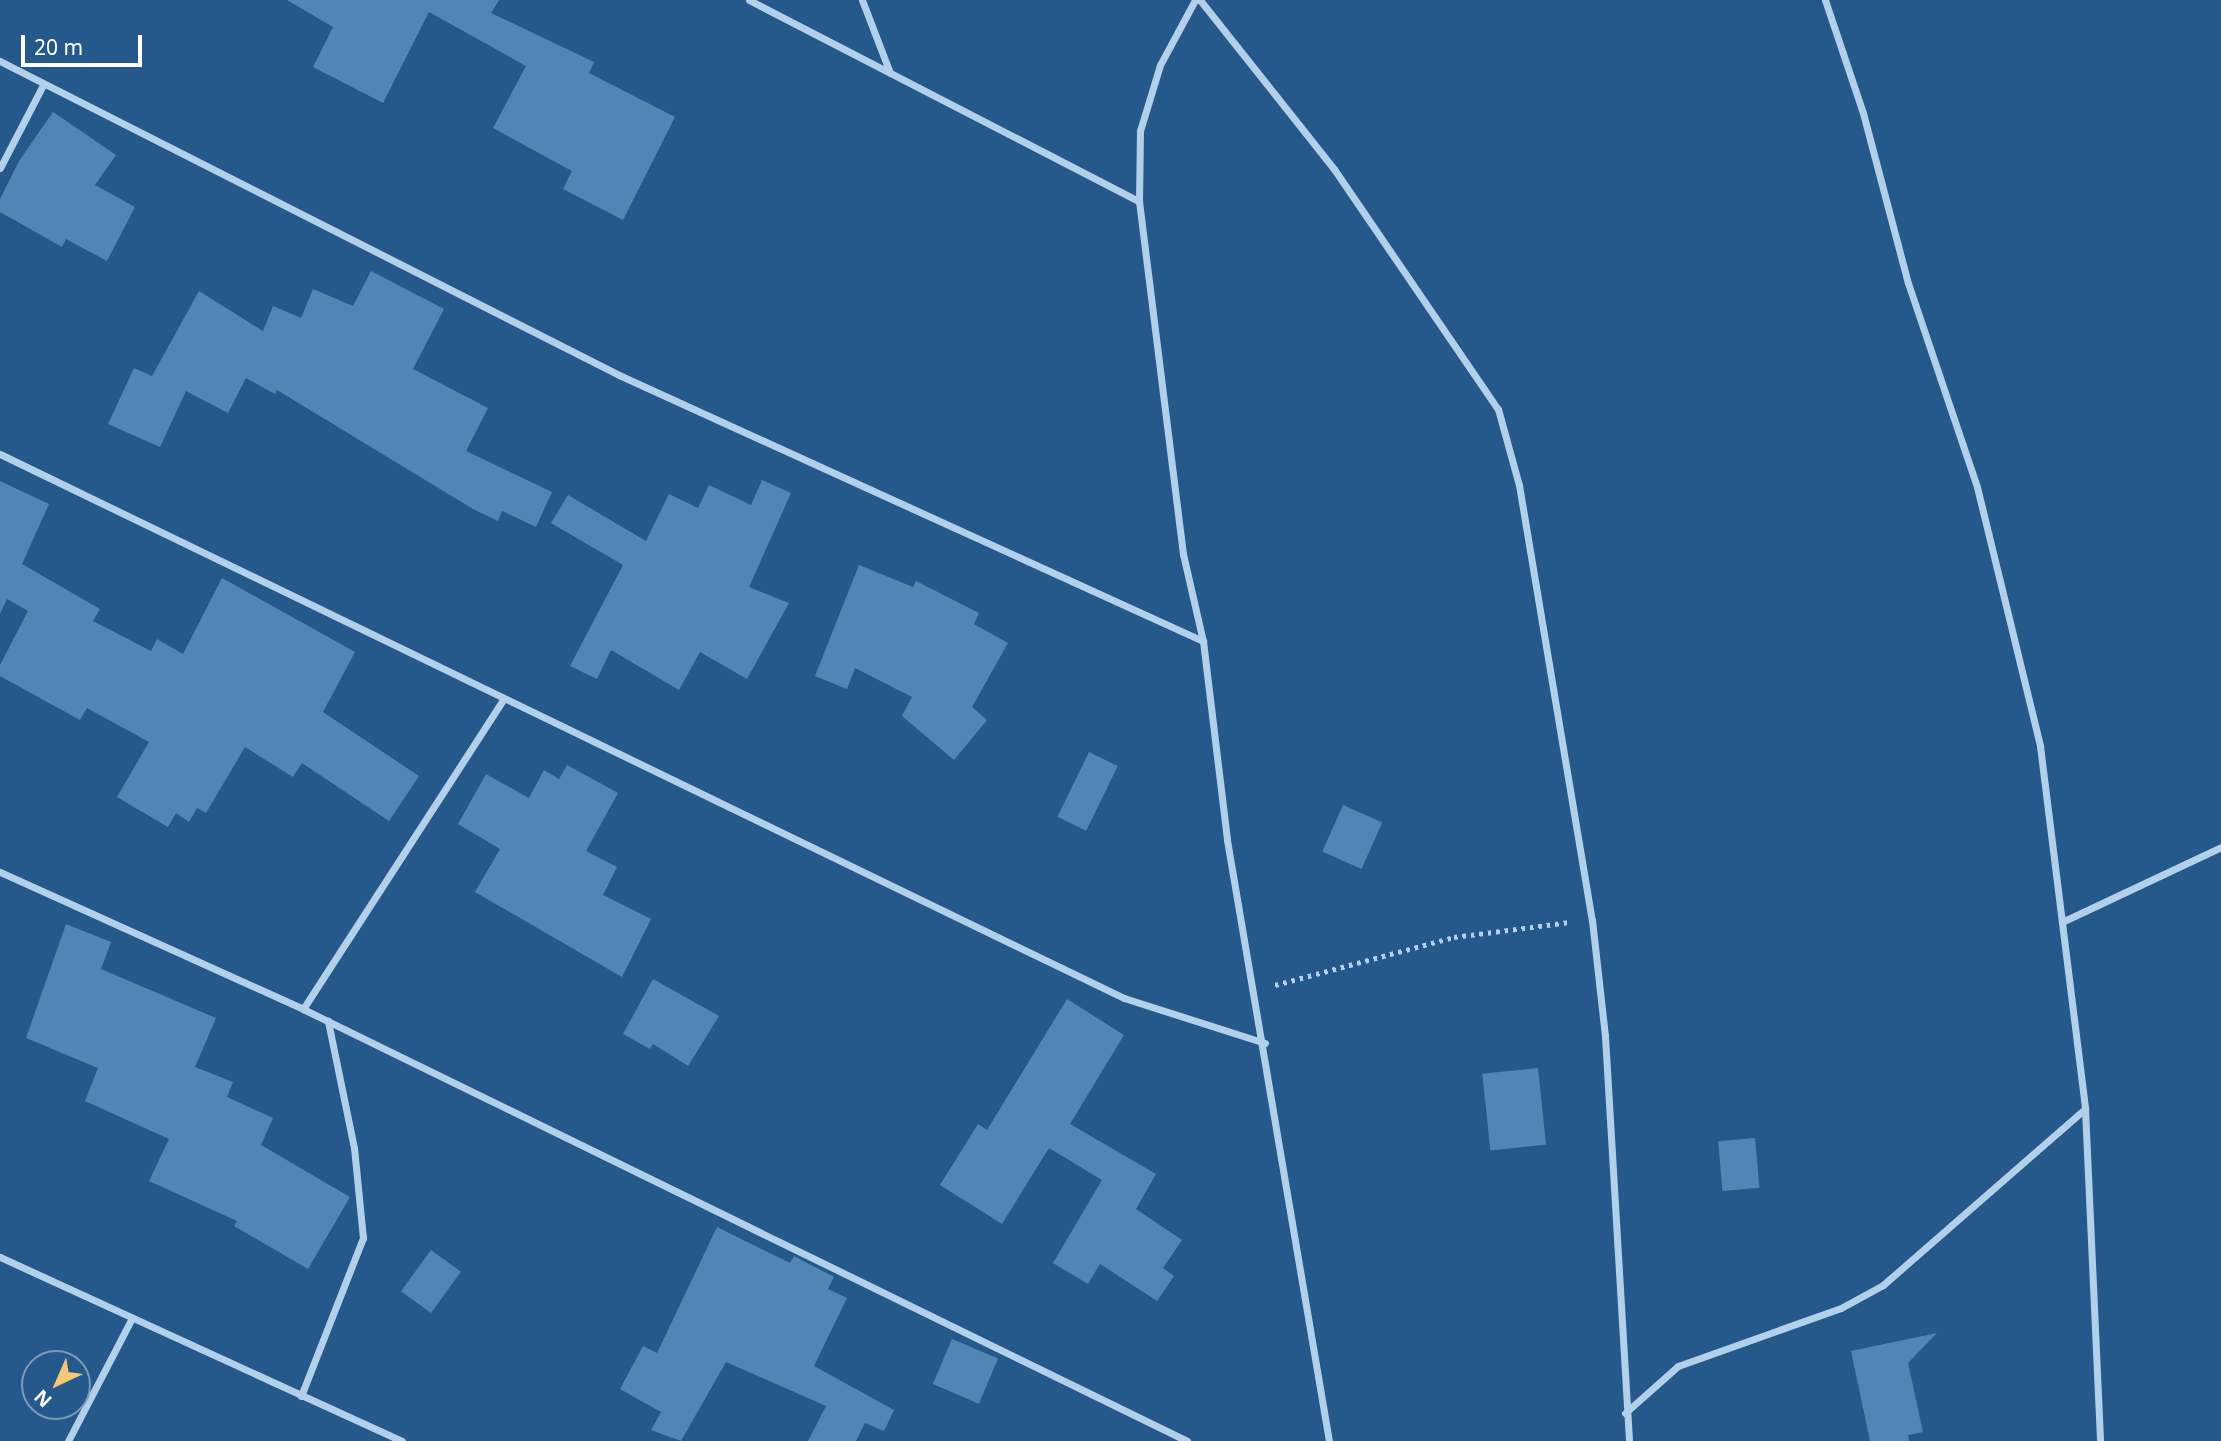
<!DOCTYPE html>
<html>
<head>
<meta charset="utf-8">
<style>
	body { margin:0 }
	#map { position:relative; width:2221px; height:1441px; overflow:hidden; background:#25598b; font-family:"Noto Sans",sans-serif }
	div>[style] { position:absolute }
	.building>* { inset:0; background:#5185b4; transform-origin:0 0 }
	.path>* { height:4.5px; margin-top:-2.25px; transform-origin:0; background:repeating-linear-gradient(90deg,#b3d0ea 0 3.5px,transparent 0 8.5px) }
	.minor>* { height:7px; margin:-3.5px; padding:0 3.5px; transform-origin:3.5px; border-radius:3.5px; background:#b3d0ea }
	span { translate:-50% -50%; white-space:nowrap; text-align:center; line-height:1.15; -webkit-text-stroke:7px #25598b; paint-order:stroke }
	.north { position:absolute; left:21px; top:1350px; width:70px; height:70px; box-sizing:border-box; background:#25598b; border:2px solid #7c9bb9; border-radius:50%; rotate:224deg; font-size:19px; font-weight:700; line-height:28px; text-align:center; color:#fff }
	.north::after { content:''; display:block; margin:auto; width:24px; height:32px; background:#f4c677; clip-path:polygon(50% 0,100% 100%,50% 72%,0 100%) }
	.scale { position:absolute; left:21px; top:35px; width:121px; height:32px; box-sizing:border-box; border:4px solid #fff; border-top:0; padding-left:9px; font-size:21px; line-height:24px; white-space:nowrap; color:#fff; -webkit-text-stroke:5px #25598b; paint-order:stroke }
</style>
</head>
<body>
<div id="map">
	<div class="building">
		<div style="clip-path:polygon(287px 0,499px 0,491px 13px,594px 62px,589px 73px,675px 117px,623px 220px,563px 189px,572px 171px,493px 128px,526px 66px,429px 12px,383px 103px,313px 67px,333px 27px)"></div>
		<div style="clip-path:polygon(53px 112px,116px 155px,95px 185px,135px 207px,107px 261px,66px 239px,62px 247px,0 212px,0 199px,19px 161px)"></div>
		<div style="clip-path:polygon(371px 271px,444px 309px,413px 369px,488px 408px,466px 451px,552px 492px,536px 527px,502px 511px,498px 521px,473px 509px,277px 390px,275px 394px,246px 378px,228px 413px,186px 391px,160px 447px,108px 424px,134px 368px,152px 376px,199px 291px,263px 331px,273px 306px,301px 318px,313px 289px,353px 306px)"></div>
		<div style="clip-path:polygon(762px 480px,791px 493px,749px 587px,789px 603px,747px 679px,700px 652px,679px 690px,611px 650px,597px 679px,570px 666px,623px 565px,551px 523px,568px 495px,646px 541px,669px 494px,698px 508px,709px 485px,751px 505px)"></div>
		<div style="clip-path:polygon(0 481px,49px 504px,22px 564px,100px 609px,93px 621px,151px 651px,157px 639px,183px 654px,222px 578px,355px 652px,323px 712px,419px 776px,389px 821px,302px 763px,293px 777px,245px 747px,206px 813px,197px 808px,189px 822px,176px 813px,168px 827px,117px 797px,149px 742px,87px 708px,80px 720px,0 676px,0 665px,28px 611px,7px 599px,0 614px)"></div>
		<div style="clip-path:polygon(859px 565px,913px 587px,916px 581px,979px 613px,974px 624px,1008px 643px,972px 707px,987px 720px,954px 760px,902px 716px,912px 697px,855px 668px,847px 689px,815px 676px)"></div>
		<div style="left:1089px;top:752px;width:32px;height:72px;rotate:26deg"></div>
		<div style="clip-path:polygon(567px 765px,618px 793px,586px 851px,617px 867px,603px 895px,651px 919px,622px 977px,475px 892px,500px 849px,458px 824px,486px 774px,529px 798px,544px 770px,559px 779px)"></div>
		<div style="left:1343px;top:805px;width:43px;height:51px;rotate:24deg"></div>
		<div style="clip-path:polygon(66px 924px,111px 942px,101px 969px,216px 1018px,195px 1067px,233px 1082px,227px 1097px,273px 1118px,261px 1145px,350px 1197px,308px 1269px,234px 1226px,237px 1221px,149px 1181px,169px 1139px,85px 1101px,98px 1068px,26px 1038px)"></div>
		<div style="clip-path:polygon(653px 979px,719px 1016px,688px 1066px,653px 1044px,650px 1049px,623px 1034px)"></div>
		<div style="clip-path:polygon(1067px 999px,1124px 1035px,1070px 1124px,1156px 1174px,1136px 1209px,1182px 1240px,1163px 1268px,1174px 1276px,1157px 1301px,1100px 1264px,1088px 1284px,1053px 1263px,1102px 1180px,1049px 1148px,1002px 1224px,940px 1185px,978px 1124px,987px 1130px)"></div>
		<div style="left:1538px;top:1068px;width:77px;height:56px;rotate:84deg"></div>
		<div style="left:1755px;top:1138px;width:50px;height:37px;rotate:85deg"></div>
		<div style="clip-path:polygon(717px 1227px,790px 1263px,794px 1256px,834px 1277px,828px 1289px,847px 1298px,814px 1366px,894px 1410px,884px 1431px,865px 1423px,856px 1441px,808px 1441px,826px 1406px,726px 1362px,681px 1441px,651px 1430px,661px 1412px,620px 1389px,643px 1346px,657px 1353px)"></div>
		<div style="left:431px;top:1250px;width:37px;height:51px;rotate:36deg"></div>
		<div style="clip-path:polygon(1937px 1333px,1908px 1363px,1923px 1432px,1908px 1435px,1909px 1441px,1870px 1441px,1851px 1351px)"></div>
		<div style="left:952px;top:1339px;width:50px;height:49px;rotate:23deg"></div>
	</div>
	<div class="path">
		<div style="left:1275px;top:985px;width:185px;rotate:-15deg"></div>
		<div style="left:1454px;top:937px;width:117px;rotate:-7.4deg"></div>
	</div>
	<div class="minor">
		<div style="left:749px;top:0;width:439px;rotate:27.3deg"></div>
		<div style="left:862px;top:0;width:78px;rotate:69deg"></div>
		<div style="left:1195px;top:0;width:74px;rotate:118.3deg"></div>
		<div style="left:1160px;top:65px;width:69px;rotate:106.9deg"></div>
		<div style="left:1140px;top:131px;width:70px;rotate:90.8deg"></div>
		<div style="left:1139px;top:201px;width:356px;rotate:82.9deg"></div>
		<div style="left:1183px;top:554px;width:89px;rotate:77.1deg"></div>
		<div style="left:1203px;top:641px;width:200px;rotate:83.1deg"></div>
		<div style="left:1227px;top:840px;width:610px;rotate:80.37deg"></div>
		<div style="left:1200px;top:0;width:216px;rotate:51.6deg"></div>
		<div style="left:1334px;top:169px;width:291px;rotate:55.7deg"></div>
		<div style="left:1498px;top:409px;width:79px;rotate:74.6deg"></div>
		<div style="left:1519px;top:485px;width:441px;rotate:80.5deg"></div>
		<div style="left:1592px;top:920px;width:117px;rotate:83.6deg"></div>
		<div style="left:1605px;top:1036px;width:406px;rotate:86.6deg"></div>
		<div style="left:1825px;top:0;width:119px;rotate:71.4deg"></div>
		<div style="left:1863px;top:113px;width:176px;rotate:75.2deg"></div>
		<div style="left:1908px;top:283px;width:215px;rotate:71.3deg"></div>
		<div style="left:1977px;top:487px;width:267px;rotate:76.3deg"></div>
		<div style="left:2040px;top:746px;width:366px;rotate:82.9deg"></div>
		<div style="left:2085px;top:1109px;width:332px;rotate:87.4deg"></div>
		<div style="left:0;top:61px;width:694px;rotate:26.9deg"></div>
		<div style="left:619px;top:375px;width:642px;rotate:24.49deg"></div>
		<div style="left:0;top:168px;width:93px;rotate:-62.6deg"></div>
		<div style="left:0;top:454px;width:1249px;rotate:25.83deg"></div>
		<div style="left:1124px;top:998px;width:148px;rotate:17.7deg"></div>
		<div style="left:0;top:872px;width:333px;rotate:24.3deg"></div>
		<div style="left:303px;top:1009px;width:984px;rotate:26.04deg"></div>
		<div style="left:2064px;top:921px;width:174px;rotate:-25.2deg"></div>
		<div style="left:303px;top:1009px;width:368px;rotate:-57.1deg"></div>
		<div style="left:0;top:1257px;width:442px;rotate:24.6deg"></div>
		<div style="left:301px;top:1396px;width:170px;rotate:-68.6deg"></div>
		<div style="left:363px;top:1238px;width:90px;rotate:-95.7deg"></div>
		<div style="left:354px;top:1148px;width:130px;rotate:-101.6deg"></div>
		<div style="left:1625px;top:1413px;width:71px;rotate:-41.6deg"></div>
		<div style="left:1678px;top:1366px;width:173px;rotate:-19.6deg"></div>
		<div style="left:1841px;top:1308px;width:48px;rotate:-28.7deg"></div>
		<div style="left:1883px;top:1285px;width:268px;rotate:-41.1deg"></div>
		<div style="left:68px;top:1441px;width:139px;rotate:-62.5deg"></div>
	</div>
	<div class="north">N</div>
	<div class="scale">20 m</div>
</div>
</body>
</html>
